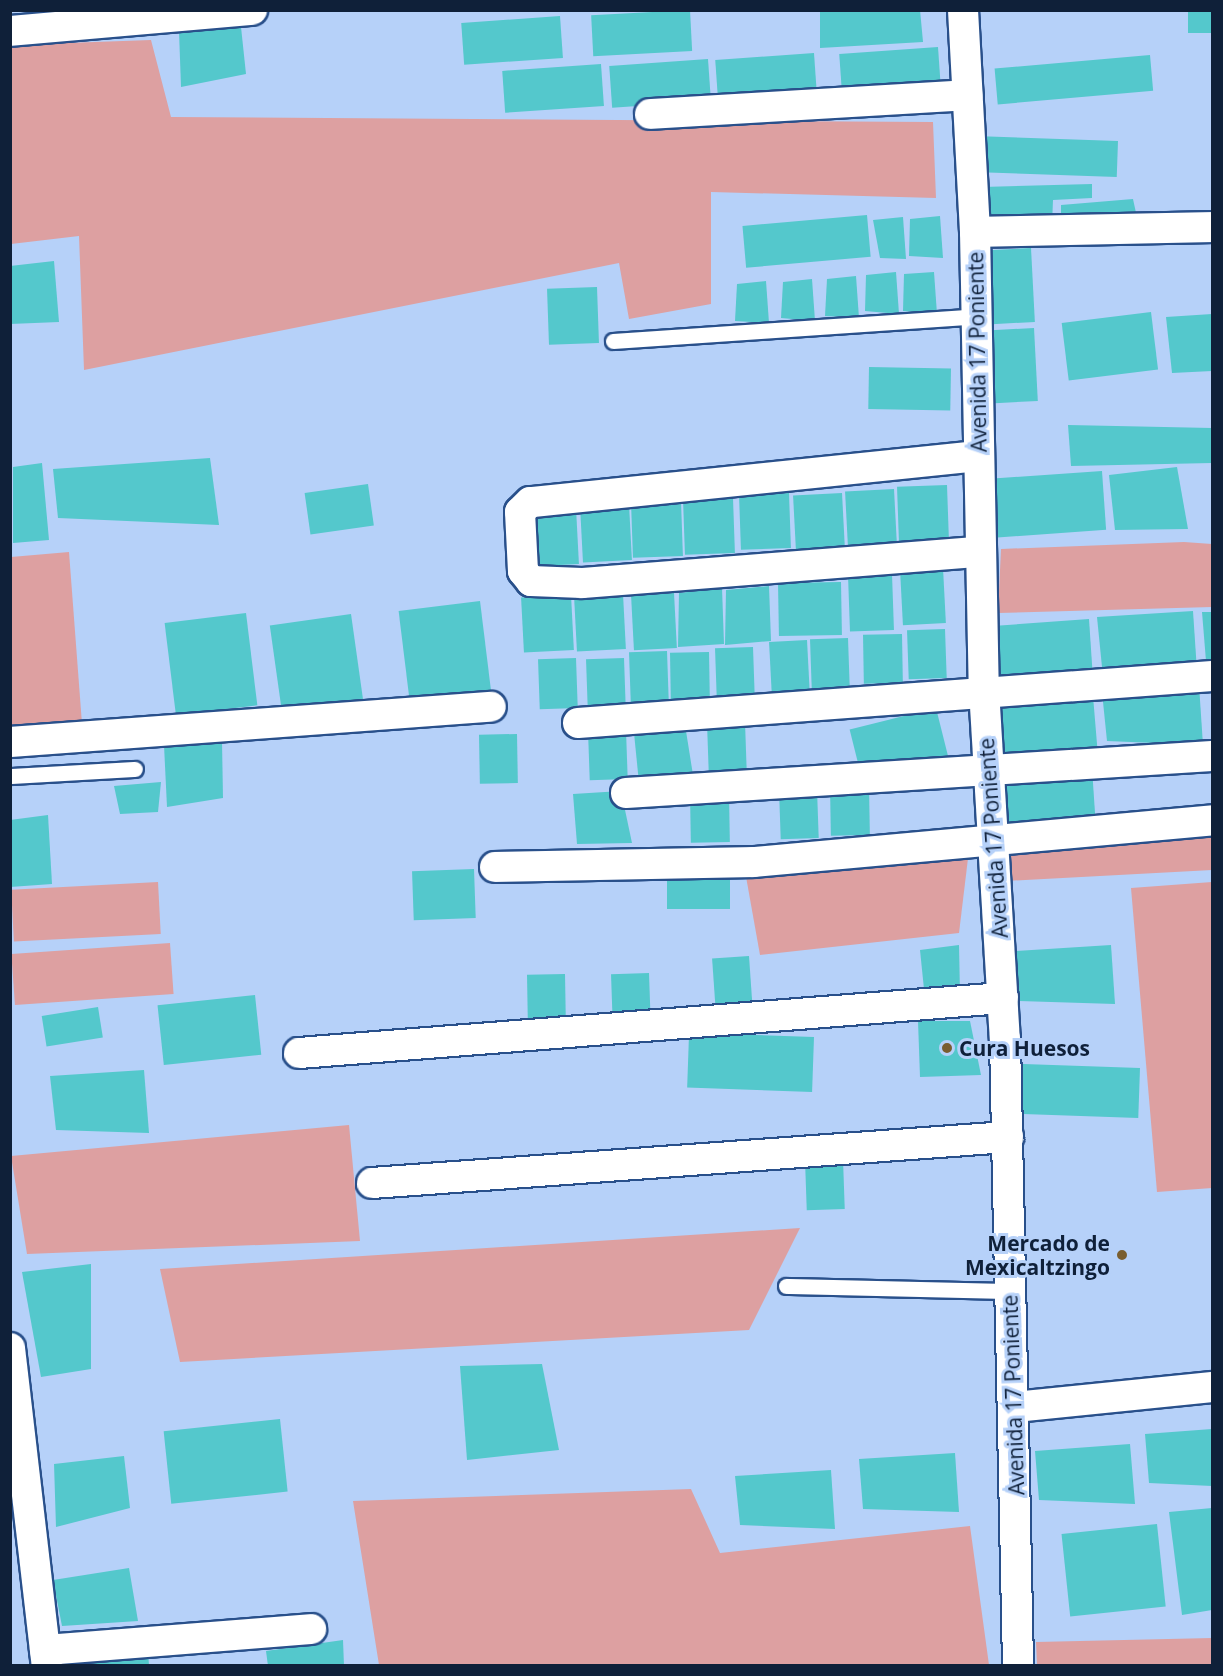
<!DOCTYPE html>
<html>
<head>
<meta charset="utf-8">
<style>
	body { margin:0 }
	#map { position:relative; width:1223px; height:1676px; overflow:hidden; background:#b6d1f9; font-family:"Open Sans",sans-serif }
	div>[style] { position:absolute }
	.green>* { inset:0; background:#dda0a1; transform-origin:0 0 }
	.building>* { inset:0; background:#54c8cc; transform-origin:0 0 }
	.roads { filter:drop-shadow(2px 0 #29508b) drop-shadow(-2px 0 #29508b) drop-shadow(0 2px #29508b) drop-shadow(0 -2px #29508b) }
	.lane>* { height:15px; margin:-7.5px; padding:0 7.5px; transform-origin:7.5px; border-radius:7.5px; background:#fff }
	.street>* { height:30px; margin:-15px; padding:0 15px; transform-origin:15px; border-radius:15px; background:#fff }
	.dots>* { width:16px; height:16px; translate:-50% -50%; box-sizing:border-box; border:3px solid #b6d1f9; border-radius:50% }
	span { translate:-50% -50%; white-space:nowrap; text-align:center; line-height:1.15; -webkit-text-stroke:6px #b6d1f9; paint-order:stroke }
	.street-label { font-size:21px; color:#0f2039 }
	.poi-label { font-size:21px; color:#0f2039; font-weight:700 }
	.left { translate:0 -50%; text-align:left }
	.right { translate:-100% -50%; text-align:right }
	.frame { position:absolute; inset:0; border:12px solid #0f2039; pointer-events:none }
</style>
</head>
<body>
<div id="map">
	<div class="green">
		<div style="clip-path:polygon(151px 40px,171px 117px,933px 122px,936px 198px,711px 192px,711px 304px,629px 319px,619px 263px,84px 370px,79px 236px,11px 244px,10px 45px)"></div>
		<div style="clip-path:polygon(1184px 542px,1212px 544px,1212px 607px,998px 613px,1001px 549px)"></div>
		<div style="clip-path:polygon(69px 552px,82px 724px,11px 728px,11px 557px)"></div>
		<div style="clip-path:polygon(1212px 829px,1212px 870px,1006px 881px,1003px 847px)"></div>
		<div style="clip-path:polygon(969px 850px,959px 933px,760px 955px,745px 871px)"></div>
		<div style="left:158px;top:882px;width:52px;height:147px;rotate:87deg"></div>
		<div style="clip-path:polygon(1212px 882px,1212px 1188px,1157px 1192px,1131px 888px)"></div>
		<div style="left:170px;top:943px;width:51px;height:159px;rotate:86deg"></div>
		<div style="clip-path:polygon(349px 1125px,360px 1241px,27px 1254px,11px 1156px)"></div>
		<div style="clip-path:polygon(800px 1228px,749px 1330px,180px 1362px,160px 1269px)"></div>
		<div style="clip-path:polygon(691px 1489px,720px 1553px,970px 1526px,989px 1665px,379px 1665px,353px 1501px)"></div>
		<div style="clip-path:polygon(1212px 1638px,1212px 1665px,1037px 1665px,1036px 1642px)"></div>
	</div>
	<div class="building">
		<div style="left:690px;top:10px;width:41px;height:99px;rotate:87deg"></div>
		<div style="clip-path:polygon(820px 10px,920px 10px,923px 42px,820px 48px)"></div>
		<div style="left:1188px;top:10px;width:24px;height:23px"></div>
		<div style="left:560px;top:16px;width:42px;height:99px;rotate:86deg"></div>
		<div style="clip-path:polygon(241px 27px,246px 74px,181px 87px,179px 31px)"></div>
		<div style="left:938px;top:47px;width:43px;height:99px;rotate:86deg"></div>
		<div style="left:814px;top:53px;width:42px;height:99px;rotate:86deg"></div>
		<div style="left:1150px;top:55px;width:36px;height:156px;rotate:85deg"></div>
		<div style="left:708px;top:59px;width:42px;height:99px;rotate:86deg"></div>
		<div style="left:601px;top:64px;width:42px;height:99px;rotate:86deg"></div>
		<div style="left:1118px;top:141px;width:36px;height:136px;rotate:92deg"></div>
		<div style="clip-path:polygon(1092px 184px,1092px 198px,1053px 200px,1052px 225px,983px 226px,982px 187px)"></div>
		<div style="clip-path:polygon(1133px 199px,1138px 222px,1061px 224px,1061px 205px)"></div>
		<div style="left:867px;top:215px;width:42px;height:125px;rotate:85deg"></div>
		<div style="clip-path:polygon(940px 216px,943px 258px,909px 256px,910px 219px)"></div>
		<div style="clip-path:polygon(903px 217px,906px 259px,880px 258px,873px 220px)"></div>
		<div style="left:1031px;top:248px;width:74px;height:43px;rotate:87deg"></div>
		<div style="clip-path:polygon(54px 261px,59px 322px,10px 324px,10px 266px)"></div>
		<div style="clip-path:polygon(896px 272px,899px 314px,865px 311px,866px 275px)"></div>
		<div style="clip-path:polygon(934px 272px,937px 314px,903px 311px,904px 274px)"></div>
		<div style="clip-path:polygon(856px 276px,859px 318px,825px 316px,827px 279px)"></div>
		<div style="clip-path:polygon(812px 279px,815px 321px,781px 318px,783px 282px)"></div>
		<div style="clip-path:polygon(766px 281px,769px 323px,735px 321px,737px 284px)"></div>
		<div style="left:597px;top:287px;width:56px;height:50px;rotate:88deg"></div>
		<div style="left:1151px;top:312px;width:58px;height:90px;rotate:83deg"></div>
		<div style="clip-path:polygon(1212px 314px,1212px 371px,1172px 373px,1166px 317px)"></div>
		<div style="left:1034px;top:328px;width:73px;height:43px;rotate:87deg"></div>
		<div style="left:869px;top:367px;width:82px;height:42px;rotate:1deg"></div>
		<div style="clip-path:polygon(1068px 425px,1212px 428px,1212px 463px,1071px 466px)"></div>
		<div style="clip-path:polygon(210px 458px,219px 525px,58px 518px,53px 469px)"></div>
		<div style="clip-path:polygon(42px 463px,49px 540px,13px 543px,13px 467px)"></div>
		<div style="clip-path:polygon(1177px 467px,1188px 529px,1115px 530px,1109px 475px)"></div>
		<div style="left:1102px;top:471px;width:59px;height:109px;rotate:86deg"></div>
		<div style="left:368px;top:484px;width:42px;height:64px;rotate:82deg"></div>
		<div style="left:947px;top:485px;width:55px;height:50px;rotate:88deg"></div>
		<div style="left:894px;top:489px;width:56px;height:49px;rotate:87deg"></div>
		<div style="left:789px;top:493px;width:55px;height:50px;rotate:88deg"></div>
		<div style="left:842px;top:493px;width:55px;height:49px;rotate:87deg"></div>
		<div style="left:733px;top:498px;width:55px;height:50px;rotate:88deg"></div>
		<div style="left:681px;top:501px;width:55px;height:50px;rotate:88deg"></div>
		<div style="left:629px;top:504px;width:56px;height:49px;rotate:87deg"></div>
		<div style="left:576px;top:508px;width:56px;height:49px;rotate:87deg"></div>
		<div style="left:943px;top:568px;width:55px;height:43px;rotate:87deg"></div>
		<div style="left:892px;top:574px;width:56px;height:44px;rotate:88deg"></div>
		<div style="left:841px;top:582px;width:53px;height:63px;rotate:89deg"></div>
		<div style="clip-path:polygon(769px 586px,771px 641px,725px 645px,726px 590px)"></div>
		<div style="clip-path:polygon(722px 588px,724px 644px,678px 647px,679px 593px)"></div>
		<div style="left:674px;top:593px;width:55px;height:43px;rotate:87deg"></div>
		<div style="left:623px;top:594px;width:55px;height:49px;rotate:87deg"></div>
		<div style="left:571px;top:595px;width:55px;height:50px;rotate:87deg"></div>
		<div style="left:480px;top:601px;width:93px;height:82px;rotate:83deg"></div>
		<div style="clip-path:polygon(1193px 611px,1197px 671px,1102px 667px,1097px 617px)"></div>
		<div style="clip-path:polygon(1202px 612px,1212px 612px,1212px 661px,1206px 661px)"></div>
		<div style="left:246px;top:613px;width:93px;height:82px;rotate:83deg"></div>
		<div style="left:351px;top:614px;width:92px;height:82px;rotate:82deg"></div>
		<div style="clip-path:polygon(1089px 619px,1093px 679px,997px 675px,993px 626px)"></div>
		<div style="left:945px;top:629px;width:49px;height:38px;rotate:88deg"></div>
		<div style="left:902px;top:634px;width:49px;height:39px;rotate:89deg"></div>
		<div style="left:848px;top:638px;width:50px;height:38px;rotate:88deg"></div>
		<div style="left:807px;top:640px;width:50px;height:38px;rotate:87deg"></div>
		<div style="left:753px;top:647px;width:50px;height:38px;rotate:88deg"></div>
		<div style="left:667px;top:651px;width:50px;height:38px;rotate:88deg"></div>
		<div style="left:709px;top:652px;width:49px;height:39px;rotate:89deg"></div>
		<div style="left:576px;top:658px;width:50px;height:38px;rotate:88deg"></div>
		<div style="left:624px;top:658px;width:49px;height:38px;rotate:88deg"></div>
		<div style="clip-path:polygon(1199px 685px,1203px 745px,1107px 741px,1102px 692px)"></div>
		<div style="clip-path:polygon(1093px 696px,1098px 756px,1002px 752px,998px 703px)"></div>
		<div style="left:936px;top:708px;width:50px;height:89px;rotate:76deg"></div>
		<div style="left:745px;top:722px;width:50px;height:38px;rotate:88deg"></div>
		<div style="left:626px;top:730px;width:49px;height:38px;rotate:88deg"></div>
		<div style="clip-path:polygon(686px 731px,693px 775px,639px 783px,634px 733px)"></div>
		<div style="left:517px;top:734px;width:49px;height:38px;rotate:89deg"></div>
		<div style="clip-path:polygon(222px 741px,223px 798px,167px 807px,164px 745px)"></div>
		<div style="clip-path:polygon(1092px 768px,1096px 828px,1000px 824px,996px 775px)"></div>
		<div style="clip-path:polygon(161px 782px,158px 812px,120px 814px,114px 786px)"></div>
		<div style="left:869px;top:785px;width:50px;height:39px;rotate:89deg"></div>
		<div style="left:817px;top:789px;width:49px;height:38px;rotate:88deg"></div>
		<div style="clip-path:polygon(621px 791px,632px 843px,577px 844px,573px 794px)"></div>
		<div style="left:729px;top:793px;width:49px;height:39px;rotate:89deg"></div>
		<div style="clip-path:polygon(48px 815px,52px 884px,10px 887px,10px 820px)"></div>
		<div style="left:474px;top:869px;width:49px;height:62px;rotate:88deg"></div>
		<div style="left:667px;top:871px;width:63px;height:38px"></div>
		<div style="clip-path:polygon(959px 945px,960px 994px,925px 999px,920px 950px)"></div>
		<div style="clip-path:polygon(1111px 945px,1115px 1004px,1019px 1001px,1015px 951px)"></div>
		<div style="left:749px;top:956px;width:49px;height:37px;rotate:86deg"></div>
		<div style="left:649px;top:973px;width:49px;height:38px;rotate:88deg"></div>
		<div style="left:565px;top:974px;width:49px;height:38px;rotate:89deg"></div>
		<div style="left:255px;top:995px;width:60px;height:98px;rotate:84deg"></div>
		<div style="left:98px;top:1007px;width:31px;height:57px;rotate:81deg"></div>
		<div style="clip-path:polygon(918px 1021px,970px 1021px,981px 1075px,920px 1077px)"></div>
		<div style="left:814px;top:1037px;width:55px;height:125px;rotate:92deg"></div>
		<div style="left:1140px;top:1068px;width:50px;height:124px;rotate:92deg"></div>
		<div style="clip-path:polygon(144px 1070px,149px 1133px,56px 1130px,50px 1076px)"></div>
		<div style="left:843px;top:1159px;width:50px;height:38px;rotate:88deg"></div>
		<div style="clip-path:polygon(91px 1264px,91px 1369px,41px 1377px,22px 1272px)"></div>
		<div style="clip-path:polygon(542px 1364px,559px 1450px,467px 1460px,460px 1366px)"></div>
		<div style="left:280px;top:1419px;width:73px;height:117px;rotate:84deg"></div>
		<div style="clip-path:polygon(1212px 1429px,1212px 1486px,1149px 1483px,1145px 1434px)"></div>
		<div style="clip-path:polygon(1130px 1444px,1135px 1504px,1039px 1500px,1035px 1451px)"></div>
		<div style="clip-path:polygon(955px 1453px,959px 1512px,863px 1509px,859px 1459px)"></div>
		<div style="clip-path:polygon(124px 1456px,130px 1508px,56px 1527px,54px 1464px)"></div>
		<div style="clip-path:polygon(831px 1470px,835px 1529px,740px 1525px,735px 1476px)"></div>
		<div style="clip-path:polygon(1212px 1508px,1212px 1610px,1182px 1615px,1169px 1512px)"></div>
		<div style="left:1157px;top:1524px;width:83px;height:96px;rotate:84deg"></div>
		<div style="clip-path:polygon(129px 1568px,138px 1621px,62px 1626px,53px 1580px)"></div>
		<div style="clip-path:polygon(343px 1640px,344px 1666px,268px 1666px,266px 1651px)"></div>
		<div style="clip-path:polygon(148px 1651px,149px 1666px,71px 1663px)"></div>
	</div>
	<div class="roads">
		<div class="lane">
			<div style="left:613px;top:341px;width:365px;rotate:-3.9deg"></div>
			<div style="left:10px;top:776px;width:125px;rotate:-3.2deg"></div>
			<div style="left:786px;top:1286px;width:224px;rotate:1.3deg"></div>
		</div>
		<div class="street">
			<div style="left:963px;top:10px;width:222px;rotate:86.9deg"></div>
			<div style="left:975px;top:232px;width:457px;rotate:88.9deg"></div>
			<div style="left:984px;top:689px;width:351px;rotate:86.6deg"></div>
			<div style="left:1005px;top:1039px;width:627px;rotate:88.81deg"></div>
			<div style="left:10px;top:31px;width:243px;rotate:-5deg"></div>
			<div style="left:650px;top:114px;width:318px;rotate:-3.4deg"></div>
			<div style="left:975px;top:232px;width:237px;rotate:-1.2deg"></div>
			<div style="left:978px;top:456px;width:450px;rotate:174.1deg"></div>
			<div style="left:530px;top:502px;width:14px;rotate:135deg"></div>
			<div style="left:520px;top:512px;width:59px;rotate:87.1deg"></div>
			<div style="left:523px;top:571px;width:13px;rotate:51deg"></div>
			<div style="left:531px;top:581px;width:51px;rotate:2.2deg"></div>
			<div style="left:582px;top:583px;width:399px;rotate:-4.5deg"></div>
			<div style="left:578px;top:723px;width:636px;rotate:-4.24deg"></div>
			<div style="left:10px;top:742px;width:482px;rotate:-4.2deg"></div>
			<div style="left:626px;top:793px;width:587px;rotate:-3.61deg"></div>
			<div style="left:495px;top:867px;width:259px;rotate:-1.1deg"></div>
			<div style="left:754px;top:862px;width:460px;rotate:-5.2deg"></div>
			<div style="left:299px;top:1053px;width:706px;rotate:-4.47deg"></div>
			<div style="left:372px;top:1183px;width:638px;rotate:-4.14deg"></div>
			<div style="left:10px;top:1348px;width:320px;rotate:83.4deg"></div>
			<div style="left:1015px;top:1407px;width:198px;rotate:-5.8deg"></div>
			<div style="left:45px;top:1650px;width:267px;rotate:-4.5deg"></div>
		</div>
	</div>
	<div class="dots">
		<div style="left:947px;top:1048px;background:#795e30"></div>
		<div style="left:1122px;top:1255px;background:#795e30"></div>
	</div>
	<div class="street-label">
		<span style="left:977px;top:352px;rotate:-91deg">Avenida 17 Poniente</span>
		<span style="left:993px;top:838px;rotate:-94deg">Avenida 17 Poniente</span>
		<span style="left:1013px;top:1395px;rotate:-92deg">Avenida 17 Poniente</span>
	</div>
	<div class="poi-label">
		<span class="left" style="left:959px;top:1048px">Cura Huesos</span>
		<span class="right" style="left:1110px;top:1255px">Mercado de<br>Mexicaltzingo</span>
	</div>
	<div class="frame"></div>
</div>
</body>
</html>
